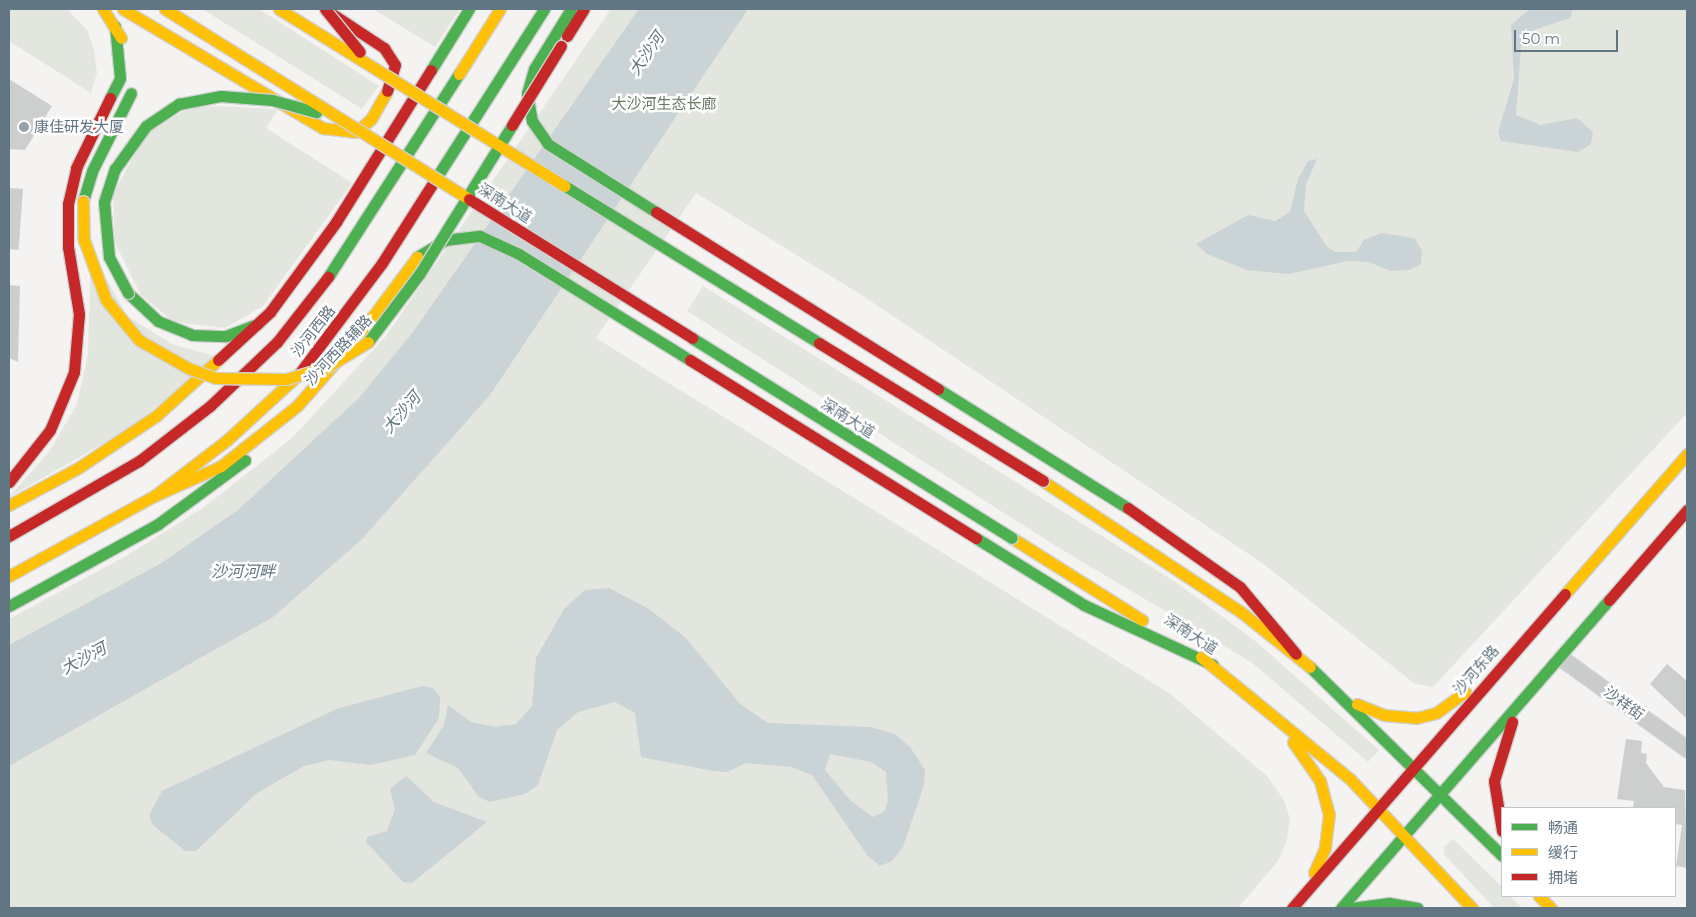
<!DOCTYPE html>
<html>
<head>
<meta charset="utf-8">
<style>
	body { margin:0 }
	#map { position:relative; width:1696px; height:917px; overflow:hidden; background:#f4f3f1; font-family:Montserrat,"Noto Sans SC",sans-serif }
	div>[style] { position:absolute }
	.green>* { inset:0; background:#e3e6df }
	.water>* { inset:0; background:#cad3d5 }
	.building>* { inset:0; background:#cdcece; transform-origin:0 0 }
	.roads { filter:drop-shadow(1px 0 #d0d1d1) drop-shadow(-1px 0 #d0d1d1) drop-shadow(0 1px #d0d1d1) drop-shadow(0 -1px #d0d1d1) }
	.street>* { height:15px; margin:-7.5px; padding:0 7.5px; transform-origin:7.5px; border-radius:7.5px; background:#cacccc }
	.fast>* { height:11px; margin:-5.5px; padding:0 5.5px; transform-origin:5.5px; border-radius:5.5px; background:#4caf50 }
	.slow>* { height:11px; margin:-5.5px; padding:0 5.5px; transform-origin:5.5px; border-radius:5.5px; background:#ffc107 }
	.jam>* { height:11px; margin:-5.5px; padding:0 5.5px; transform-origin:5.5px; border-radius:5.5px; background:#c62828 }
	.bridges { filter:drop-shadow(1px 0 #d0d1d1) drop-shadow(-1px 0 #d0d1d1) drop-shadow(0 1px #d0d1d1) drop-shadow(0 -1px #d0d1d1) }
	.fast-bridge>* { height:11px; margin:-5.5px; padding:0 5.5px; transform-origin:5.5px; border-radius:5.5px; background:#4caf50 }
	.slow-bridge>* { height:11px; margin:-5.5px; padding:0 5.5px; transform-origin:5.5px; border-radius:5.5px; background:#ffc107 }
	.jam-bridge>* { height:11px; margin:-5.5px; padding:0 5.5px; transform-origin:5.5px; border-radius:5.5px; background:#c62828 }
	.dots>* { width:14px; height:14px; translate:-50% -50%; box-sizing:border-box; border:2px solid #fff; border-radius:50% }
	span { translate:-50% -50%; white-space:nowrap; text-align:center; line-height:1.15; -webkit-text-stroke:5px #fff; paint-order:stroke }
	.park-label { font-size:15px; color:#677961 }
	.poi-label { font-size:15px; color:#627582 }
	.left { translate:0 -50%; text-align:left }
	.street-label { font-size:15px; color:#627582 }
	.water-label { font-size:16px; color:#5e7780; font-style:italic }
	.frame { position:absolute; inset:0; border:10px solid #627582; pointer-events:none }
	.legend { position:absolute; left:1501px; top:807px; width:175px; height:90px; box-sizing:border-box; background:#fff; border:1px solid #c0c8cd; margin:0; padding:6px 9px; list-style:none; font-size:15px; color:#627582 }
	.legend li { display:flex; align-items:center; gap:10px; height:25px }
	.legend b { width:25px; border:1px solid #c0c8cd }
	.scale { position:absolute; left:1514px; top:30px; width:104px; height:22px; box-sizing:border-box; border:2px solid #627582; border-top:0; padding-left:6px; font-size:15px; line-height:18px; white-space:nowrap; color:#627582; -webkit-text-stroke:4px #fff; paint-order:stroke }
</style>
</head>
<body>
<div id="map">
	<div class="green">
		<div style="clip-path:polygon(9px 9px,68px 10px,87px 30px,94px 50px,97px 73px,91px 93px,9px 41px)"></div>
		<div style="clip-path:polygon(202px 9px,259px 9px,379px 86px,362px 109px)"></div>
		<div style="clip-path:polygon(373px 9px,460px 9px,435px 47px)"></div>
		<div style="clip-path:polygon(611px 9px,1687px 9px,1687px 413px,1433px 687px,1415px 684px,1262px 563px,863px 296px,696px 193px,596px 338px,1169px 693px,1267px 776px,1284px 800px,1290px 819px,1287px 840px,1278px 861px,1238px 908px,9px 908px,9px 619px,126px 556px,203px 508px,292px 438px,386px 336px)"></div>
		<div style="clip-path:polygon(215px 106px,278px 109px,266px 128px,352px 183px,263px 306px,225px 328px,174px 322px,141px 295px,115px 243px,113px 194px,146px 134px,187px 109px)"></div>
		<div style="clip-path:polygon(91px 251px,127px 316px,172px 344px,218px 357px,129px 429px,9px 497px,49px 452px,77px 404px,88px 354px)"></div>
		<div style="clip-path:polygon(703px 286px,1177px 583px,1254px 640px,1379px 750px,1368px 762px,1251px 662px,1059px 548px,687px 311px)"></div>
		<div style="clip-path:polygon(1453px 839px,1502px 887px,1502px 896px,1510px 896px,1522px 908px,1494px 908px,1444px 854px,1444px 847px)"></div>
	</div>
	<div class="water">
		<div style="clip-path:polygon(639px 9px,748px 9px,490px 395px,361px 540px,273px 617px,9px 766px,9px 645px,160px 564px,238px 510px,359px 398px,413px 332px)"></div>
		<div style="clip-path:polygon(1530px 9px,1573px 9px,1570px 18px,1522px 34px,1516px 115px,1540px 125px,1577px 118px,1593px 132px,1591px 144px,1578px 152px,1501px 141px,1498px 132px,1514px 79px,1511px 25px)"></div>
		<div style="clip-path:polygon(1317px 159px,1306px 184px,1304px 211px,1327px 247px,1336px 252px,1356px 252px,1364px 240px,1381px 233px,1402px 236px,1415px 239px,1422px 251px,1421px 264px,1409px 270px,1391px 271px,1369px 262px,1348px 261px,1289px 274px,1247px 270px,1207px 254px,1196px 244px,1248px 215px,1275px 221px,1290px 212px,1298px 179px,1308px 161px)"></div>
		<div style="clip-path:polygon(evenodd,609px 588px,649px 609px,686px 638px,740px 704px,768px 723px,870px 727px,895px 734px,910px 747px,925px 770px,924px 785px,903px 847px,892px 861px,880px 866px,867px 855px,812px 775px,792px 767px,746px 763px,727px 772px,713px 771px,641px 757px,635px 713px,615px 702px,578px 712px,557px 730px,538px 785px,525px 794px,490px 802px,479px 797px,458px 768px,426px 753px,444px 725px,448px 705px,471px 722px,495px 727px,516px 724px,532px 706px,536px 658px,564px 609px,585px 590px,609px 588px,830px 754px,871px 762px,886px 772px,888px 801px,884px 812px,873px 817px,851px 801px,825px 770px,830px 754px)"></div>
		<div style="clip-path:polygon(422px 686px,433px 688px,440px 697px,439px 718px,415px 755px,371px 765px,329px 760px,304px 766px,257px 793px,196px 851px,185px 851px,153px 825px,149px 815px,162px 791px,339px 708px)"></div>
		<div style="clip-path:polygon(406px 776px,434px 802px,487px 822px,412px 883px,403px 882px,366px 842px,367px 837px,387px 831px,395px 809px,390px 789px)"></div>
	</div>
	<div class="building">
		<div style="clip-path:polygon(9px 79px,52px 106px,25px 150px,9px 149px)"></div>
		<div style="left:9px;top:188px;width:14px;height:61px;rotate:4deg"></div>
		<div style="clip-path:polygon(9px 285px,20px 286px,18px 362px,9px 358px)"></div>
		<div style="clip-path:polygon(1667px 664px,1687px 681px,1687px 719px,1650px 684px)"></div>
		<div style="clip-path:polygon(1626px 739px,1642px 741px,1641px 753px,1647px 754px,1646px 763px,1664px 787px,1685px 790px,1687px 868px,1676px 866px,1682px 825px,1675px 824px,1675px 808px,1633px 808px,1634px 801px,1617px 799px)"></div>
	</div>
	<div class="roads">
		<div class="street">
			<div style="left:1561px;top:658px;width:155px;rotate:35.8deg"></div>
		</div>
		<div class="fast">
			<div style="left:571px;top:9px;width:70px;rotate:121.7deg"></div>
			<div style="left:534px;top:69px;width:25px;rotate:106deg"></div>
			<div style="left:527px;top:93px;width:28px;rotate:80deg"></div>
			<div style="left:532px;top:121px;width:28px;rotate:55deg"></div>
			<div style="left:548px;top:144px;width:128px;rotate:32.2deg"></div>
			<div style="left:431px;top:70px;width:72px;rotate:-58.1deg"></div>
			<div style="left:110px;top:98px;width:22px;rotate:-63deg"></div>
			<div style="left:120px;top:78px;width:52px;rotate:-95.5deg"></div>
			<div style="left:431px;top:186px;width:210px;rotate:-57.4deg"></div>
			<div style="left:83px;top:201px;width:31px;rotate:-73deg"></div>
			<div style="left:92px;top:171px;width:87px;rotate:-63.4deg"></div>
			<div style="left:417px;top:257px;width:33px;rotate:-31deg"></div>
			<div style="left:445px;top:240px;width:35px;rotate:-7deg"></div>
			<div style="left:480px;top:236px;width:43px;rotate:24.8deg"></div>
			<div style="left:519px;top:254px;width:201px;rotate:31.8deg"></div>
			<div style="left:328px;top:277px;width:242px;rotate:-57.2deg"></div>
			<div style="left:128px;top:293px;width:41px;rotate:43deg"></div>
			<div style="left:158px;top:321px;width:37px;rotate:22deg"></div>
			<div style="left:192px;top:335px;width:34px;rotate:2deg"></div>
			<div style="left:226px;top:336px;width:34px;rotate:-21deg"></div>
			<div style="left:938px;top:389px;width:224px;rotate:32.1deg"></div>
			<div style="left:976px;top:538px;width:127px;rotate:31.8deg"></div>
			<div style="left:1084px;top:605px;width:142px;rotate:24.9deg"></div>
			<div style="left:9px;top:606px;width:170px;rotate:-28.8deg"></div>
			<div style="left:158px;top:524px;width:108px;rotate:-36.3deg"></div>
			<div style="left:1310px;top:667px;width:269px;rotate:44.5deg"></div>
			<div style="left:1341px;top:908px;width:408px;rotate:-49deg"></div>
			<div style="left:1352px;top:908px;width:37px;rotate:-8deg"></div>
			<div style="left:1389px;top:903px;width:29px;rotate:10deg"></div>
		</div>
		<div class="slow">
			<div style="left:103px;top:9px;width:34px;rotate:58deg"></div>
			<div style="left:123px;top:9px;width:233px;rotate:30.8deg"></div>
			<div style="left:323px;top:128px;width:33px;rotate:7deg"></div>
			<div style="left:356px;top:132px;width:20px;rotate:-41deg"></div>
			<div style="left:371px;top:119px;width:32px;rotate:-60deg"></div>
			<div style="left:459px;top:74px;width:77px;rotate:-57.8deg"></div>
			<div style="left:1043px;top:481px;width:237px;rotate:33.5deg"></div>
			<div style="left:1241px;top:612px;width:88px;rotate:38.6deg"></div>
			<div style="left:154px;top:496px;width:73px;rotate:-24.1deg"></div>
			<div style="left:221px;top:466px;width:97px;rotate:-38.3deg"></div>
			<div style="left:297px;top:406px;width:88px;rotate:-48.7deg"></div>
			<div style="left:355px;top:340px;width:104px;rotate:-53.2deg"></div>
			<div style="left:9px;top:505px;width:78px;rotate:-28.2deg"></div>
			<div style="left:78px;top:468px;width:94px;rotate:-33.7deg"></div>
			<div style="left:156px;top:416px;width:84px;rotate:-42.1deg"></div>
			<div style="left:1012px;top:538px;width:154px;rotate:32.2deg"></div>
			<div style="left:9px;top:576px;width:166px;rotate:-28.9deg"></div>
			<div style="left:154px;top:496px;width:92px;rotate:-37.5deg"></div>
			<div style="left:227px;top:440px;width:96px;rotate:-42.5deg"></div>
			<div style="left:1565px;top:594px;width:186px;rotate:-48.9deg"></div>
			<div style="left:1201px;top:657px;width:193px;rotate:39.3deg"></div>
			<div style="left:1350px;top:779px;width:178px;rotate:46.6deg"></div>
			<div style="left:1357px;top:704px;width:29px;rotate:22deg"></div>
			<div style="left:1384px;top:715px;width:32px;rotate:5deg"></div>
			<div style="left:1416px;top:718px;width:21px;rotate:-14deg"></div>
			<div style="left:1436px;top:713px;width:36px;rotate:-36deg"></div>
			<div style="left:1293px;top:742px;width:47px;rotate:55.3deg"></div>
			<div style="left:1320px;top:781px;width:34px;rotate:75deg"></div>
			<div style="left:1329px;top:814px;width:34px;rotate:97deg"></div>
			<div style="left:1325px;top:848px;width:27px;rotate:114deg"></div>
			<div style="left:1539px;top:896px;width:17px;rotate:45deg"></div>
		</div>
		<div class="jam">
			<div style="left:331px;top:13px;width:64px;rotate:33.4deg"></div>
			<div style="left:384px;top:48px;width:20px;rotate:57deg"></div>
			<div style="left:395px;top:65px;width:27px;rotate:107deg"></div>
			<div style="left:567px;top:36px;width:32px;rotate:-58deg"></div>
			<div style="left:656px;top:212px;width:333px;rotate:32.1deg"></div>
			<div style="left:218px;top:360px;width:71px;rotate:-42.7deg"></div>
			<div style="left:270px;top:312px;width:112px;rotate:-53.7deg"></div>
			<div style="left:336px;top:222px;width:179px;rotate:-58deg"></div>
			<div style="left:690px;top:360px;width:337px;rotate:31.9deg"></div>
			<div style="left:298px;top:375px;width:140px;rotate:-53.1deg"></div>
			<div style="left:382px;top:263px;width:91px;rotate:-57.5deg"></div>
			<div style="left:9px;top:482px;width:66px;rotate:-51.7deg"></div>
			<div style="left:50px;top:430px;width:63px;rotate:-67.5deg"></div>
			<div style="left:74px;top:372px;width:58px;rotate:-85.1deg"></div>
			<div style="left:79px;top:314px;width:68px;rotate:-99.3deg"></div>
			<div style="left:68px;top:247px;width:43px;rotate:-90deg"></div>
			<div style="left:68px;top:204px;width:37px;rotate:-77deg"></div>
			<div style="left:76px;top:168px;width:78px;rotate:-64.1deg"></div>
			<div style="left:1128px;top:508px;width:137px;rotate:35.2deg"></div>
			<div style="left:1240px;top:587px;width:87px;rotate:50.1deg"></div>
			<div style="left:9px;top:536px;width:150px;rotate:-30deg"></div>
			<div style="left:139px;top:461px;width:90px;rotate:-37.8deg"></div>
			<div style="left:210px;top:406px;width:93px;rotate:-43.7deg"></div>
			<div style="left:277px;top:342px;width:83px;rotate:-51.9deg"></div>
			<div style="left:1609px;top:600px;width:119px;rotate:-49.1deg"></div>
			<div style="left:1502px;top:831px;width:51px;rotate:-99.1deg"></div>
			<div style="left:1494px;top:781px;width:62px;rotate:-73deg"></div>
			<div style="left:1292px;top:908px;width:416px;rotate:-49deg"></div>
		</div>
	</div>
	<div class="bridges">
		<div class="fast-bridge">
			<div style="left:565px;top:186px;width:299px;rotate:31.7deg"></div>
			<div style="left:128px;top:293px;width:41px;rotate:-117.8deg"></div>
			<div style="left:109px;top:257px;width:55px;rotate:-95.2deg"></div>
			<div style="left:104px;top:202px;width:35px;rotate:-72deg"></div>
			<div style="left:115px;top:169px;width:53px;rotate:-54.2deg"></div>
			<div style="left:146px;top:126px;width:40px;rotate:-34deg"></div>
			<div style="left:179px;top:104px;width:43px;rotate:-10.8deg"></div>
			<div style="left:221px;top:96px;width:51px;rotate:4.5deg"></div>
			<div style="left:272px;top:100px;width:46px;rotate:15.3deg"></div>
			<div style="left:692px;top:338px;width:377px;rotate:32deg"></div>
			<div style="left:368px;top:342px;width:86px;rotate:-53deg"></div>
			<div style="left:420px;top:273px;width:174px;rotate:-58.1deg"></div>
		</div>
		<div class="slow-bridge">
			<div style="left:165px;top:9px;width:358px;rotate:32deg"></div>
			<div style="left:279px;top:9px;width:336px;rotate:31.8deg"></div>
			<div style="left:83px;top:201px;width:39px;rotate:89deg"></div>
			<div style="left:84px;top:240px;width:64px;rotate:69.9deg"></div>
			<div style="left:106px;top:300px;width:52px;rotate:50.5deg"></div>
			<div style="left:139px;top:340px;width:56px;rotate:29.7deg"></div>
			<div style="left:188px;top:368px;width:29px;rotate:20deg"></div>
			<div style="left:215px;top:378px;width:71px;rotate:0.8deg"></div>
			<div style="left:286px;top:379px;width:43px;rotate:-16.3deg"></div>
			<div style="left:327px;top:367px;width:48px;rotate:-31.4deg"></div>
		</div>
		<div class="jam-bridge">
			<div style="left:325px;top:9px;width:55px;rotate:50.9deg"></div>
			<div style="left:512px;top:125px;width:93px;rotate:-58.2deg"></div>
			<div style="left:469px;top:199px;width:263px;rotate:31.9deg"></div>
			<div style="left:819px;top:343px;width:263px;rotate:31.6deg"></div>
		</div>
	</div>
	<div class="dots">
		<div style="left:24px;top:127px;background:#95a1a9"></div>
	</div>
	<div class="park-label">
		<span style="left:664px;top:104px">大沙河生态长廊</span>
	</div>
	<div class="poi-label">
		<span class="left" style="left:34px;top:127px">康佳研发大厦</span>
	</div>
	<div class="street-label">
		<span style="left:505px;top:203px;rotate:32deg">深南大道</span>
		<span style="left:313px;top:331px;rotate:-52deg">沙河西路</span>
		<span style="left:338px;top:350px;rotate:-47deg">沙河西路辅路</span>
		<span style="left:848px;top:418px;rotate:32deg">深南大道</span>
		<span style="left:1191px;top:634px;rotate:33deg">深南大道</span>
		<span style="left:1476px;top:670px;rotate:-49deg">沙河东路</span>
		<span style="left:1624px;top:703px;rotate:36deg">沙祥街</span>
	</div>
	<div class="water-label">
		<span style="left:647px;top:54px;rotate:-55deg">大沙河</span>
		<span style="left:402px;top:413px;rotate:-49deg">大沙河</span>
		<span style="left:243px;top:572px">沙河河畔</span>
		<span style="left:84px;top:659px;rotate:-28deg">大沙河</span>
	</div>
	<div class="frame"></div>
	<ul class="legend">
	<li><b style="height:6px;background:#4caf50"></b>畅通</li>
	<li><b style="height:6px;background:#ffc107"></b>缓行</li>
	<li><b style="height:6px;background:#c62828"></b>拥堵</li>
	</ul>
	<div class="scale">50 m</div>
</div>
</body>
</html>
